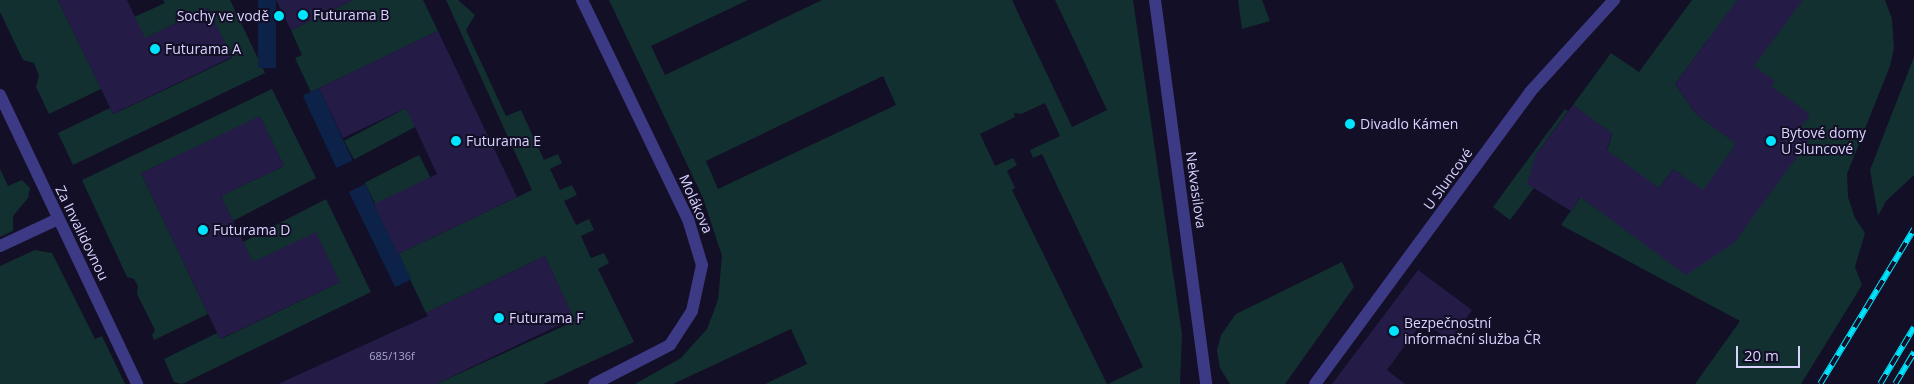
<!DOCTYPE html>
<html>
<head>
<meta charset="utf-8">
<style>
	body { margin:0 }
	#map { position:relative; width:1914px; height:384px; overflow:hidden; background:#130f26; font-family:"Open Sans",sans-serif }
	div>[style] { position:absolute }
	.green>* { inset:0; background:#12302f; transform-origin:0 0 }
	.water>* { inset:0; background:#0c2248; transform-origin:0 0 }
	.building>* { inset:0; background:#241b47 }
	.street>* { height:12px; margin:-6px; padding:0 6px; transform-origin:6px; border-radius:6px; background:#3d3a85 }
	.rail>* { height:5.5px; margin-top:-2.75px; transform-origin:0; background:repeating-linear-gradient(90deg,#130f26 0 11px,#00e5ff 0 22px); box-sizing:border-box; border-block:1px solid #00e5ff }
	.dots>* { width:14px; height:14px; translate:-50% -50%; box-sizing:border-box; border:2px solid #130f26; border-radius:50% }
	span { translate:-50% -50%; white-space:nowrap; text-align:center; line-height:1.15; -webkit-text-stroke:4px #130f26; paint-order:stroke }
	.number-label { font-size:11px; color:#aca6d1 }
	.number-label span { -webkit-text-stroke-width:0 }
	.poi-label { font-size:14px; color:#d9d4ff }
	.left { translate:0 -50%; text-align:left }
	.right { translate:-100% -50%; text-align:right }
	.street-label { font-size:14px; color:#d9d4ff }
	.scale { position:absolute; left:1736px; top:346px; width:64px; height:22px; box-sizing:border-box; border:2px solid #d9d4ff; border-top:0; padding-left:6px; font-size:15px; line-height:18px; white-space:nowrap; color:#d9d4ff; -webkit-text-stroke:4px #130f26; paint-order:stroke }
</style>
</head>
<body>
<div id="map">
	<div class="green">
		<div style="clip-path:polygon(0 0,58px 0,101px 89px,49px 114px,36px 87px,39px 76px,34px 63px,23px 60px,0 12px)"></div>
		<div style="clip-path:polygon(163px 0,230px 0,265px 73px,73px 165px,58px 133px,110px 108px,113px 114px,118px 112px,232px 58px,208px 8px,143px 39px,134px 17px,165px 3px)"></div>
		<div style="clip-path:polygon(353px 0,423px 0,438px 31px,311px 92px,295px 58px,302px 55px,291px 30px)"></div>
		<div style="clip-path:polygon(446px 0,458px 0,475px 15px,466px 30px,506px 116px,521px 110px,544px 160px,558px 154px,562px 163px,550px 169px,560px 190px,572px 185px,577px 195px,564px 201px,576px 225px,589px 219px,594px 230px,581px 236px,591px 258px,604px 253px,609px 263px,598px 269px,634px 342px,543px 384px,436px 384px,575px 321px,545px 256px,426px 313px,398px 254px,532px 190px)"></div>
		<div style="clip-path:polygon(evenodd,609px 0,748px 0,651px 46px,665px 75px,822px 0,1012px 0,1072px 127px,1107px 110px,1055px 0,1133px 0,1182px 334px,1180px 384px,1108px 384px,1143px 367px,1042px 154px,1033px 158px,1030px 150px,1060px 136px,1045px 103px,1021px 114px,1014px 113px,1015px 117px,980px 134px,995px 166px,1013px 158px,1017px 165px,1007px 171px,1015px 188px,1012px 190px,1107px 384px,765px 384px,807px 364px,791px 329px,673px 384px,635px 384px,681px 358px,707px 329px,718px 300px,722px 256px,703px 198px,609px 0,883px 76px,896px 105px,718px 189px,706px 161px,883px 76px)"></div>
		<div style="clip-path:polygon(1238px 0,1262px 0,1270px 21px,1242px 29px)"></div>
		<div style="clip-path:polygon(evenodd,1692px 0,1885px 0,1892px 19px,1894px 48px,1890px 66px,1847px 174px,1848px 197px,1855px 218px,1865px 233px,1855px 267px,1862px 285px,1801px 384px,1695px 384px,1740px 321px,1561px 225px,1603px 165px,1612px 134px,1573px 105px,1611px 53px,1639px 72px,1692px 0,1709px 38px,1727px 137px,1696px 114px,1675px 84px,1709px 38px,1692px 0,1673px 169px,1702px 190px,1641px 212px,1673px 169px)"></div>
		<div style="clip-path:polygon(1914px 57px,1914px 175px,1886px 201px,1878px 216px,1870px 170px)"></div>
		<div style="clip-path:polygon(272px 89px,316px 178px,233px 221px,221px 196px,284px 166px,260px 117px,141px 173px,208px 314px,154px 340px,152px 335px,155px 330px,137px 294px,138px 286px,134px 279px,127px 277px,82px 180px)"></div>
		<div style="left:406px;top:108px;width:21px;height:70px;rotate:62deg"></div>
		<div style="clip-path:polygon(1565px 109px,1568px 111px,1535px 156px,1534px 188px,1510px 220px,1493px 207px)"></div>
		<div style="left:419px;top:155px;width:25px;height:61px;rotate:63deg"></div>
		<div style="clip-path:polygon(0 169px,8px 186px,22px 180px,30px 188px,28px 198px,13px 216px,13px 231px,0 237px)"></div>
		<div style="clip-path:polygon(326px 199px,371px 292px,182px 384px,174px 382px,164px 359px,217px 333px,221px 339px,340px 282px,253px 263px,243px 242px)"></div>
		<div style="clip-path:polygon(35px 250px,52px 253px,95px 339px,102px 336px,125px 384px,0 384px,0 266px)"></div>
		<div style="clip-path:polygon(1342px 262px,1354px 287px,1285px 384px,1230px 384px,1220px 368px,1217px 350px,1221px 335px,1236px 314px)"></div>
	</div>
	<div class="water">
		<div style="left:258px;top:0;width:18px;height:68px"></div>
		<div style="left:319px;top:88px;width:80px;height:18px;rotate:65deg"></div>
		<div style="left:365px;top:184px;width:106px;height:18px;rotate:64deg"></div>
	</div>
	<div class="building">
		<div style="clip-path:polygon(58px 0,127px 0,145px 38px,208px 8px,232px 57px,113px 114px)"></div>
		<div style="clip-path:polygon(276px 0,353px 0,291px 30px)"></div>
		<div style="clip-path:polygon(1737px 0,1803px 0,1754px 66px,1775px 81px,1771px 86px,1810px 114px,1801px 127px,1813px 135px,1734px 243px,1686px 275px,1580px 197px,1571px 211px,1527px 184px,1535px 156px,1573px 105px,1612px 133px,1607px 150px,1659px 188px,1673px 169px,1703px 190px,1736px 144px,1696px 114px,1675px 84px)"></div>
		<div style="clip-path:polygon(438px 31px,517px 197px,398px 254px,374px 204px,437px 174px,406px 108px,343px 138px,319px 88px)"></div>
		<div style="clip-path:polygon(260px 116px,284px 166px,221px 196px,253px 262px,316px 232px,340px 282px,220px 339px,141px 173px)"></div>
		<div style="clip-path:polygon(545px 256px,574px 318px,436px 384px,278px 384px,428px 316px,426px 313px)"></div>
		<div style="clip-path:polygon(1418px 270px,1472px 310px,1450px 341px,1423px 321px,1387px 370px,1405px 384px,1332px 384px)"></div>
	</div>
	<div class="street">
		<div style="left:582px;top:0;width:243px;rotate:64.2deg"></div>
		<div style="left:688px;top:219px;width:48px;rotate:73.1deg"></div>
		<div style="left:702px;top:265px;width:47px;rotate:102.3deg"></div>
		<div style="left:692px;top:311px;width:40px;rotate:122.9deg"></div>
		<div style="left:670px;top:345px;width:85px;rotate:152.8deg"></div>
		<div style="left:1155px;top:0;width:387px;rotate:82.4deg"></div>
		<div style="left:0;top:95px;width:320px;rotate:64.6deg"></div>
		<div style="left:0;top:246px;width:64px;rotate:-25deg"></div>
		<div style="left:1315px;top:384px;width:363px;rotate:-53.6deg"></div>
		<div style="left:1530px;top:92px;width:125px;rotate:-47.6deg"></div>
	</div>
	<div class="rail">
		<div style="left:1820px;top:384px;width:181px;rotate:-58.8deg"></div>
		<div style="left:1880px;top:384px;width:66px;rotate:-59.2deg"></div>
		<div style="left:1895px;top:384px;width:37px;rotate:-59deg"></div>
	</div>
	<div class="dots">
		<div style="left:303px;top:15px;background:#00e5ff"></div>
		<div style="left:279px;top:16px;background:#00e5ff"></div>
		<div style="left:155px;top:49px;background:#00e5ff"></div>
		<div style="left:1350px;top:124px;background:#00e5ff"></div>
		<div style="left:456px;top:141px;background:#00e5ff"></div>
		<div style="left:1771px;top:141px;background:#00e5ff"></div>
		<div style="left:203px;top:230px;background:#00e5ff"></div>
		<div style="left:499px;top:318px;background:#00e5ff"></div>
		<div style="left:1394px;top:331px;background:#00e5ff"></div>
	</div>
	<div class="number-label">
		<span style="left:392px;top:356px">685/136f</span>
	</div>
	<div class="poi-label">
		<span class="left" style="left:313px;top:15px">Futurama B</span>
		<span class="right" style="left:269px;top:16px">Sochy ve vodě</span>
		<span class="left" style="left:165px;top:49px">Futurama A</span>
		<span class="left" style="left:1360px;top:124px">Divadlo Kámen</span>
		<span class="left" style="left:1781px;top:141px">Bytové domy<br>U Sluncové</span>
		<span class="left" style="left:466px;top:141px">Futurama E</span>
		<span class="left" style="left:213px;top:230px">Futurama D</span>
		<span class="left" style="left:509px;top:318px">Futurama F</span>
		<span class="left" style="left:1404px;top:331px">Bezpečnostní<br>informační služba ČR</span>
	</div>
	<div class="street-label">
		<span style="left:1448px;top:179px;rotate:-54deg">U Sluncové</span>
		<span style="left:1196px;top:190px;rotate:82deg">Nekvasilova</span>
		<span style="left:696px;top:204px;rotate:66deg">Molákova</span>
		<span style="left:82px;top:233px;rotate:64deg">Za Invalidovnou</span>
	</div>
	<div class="scale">20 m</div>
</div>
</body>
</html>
